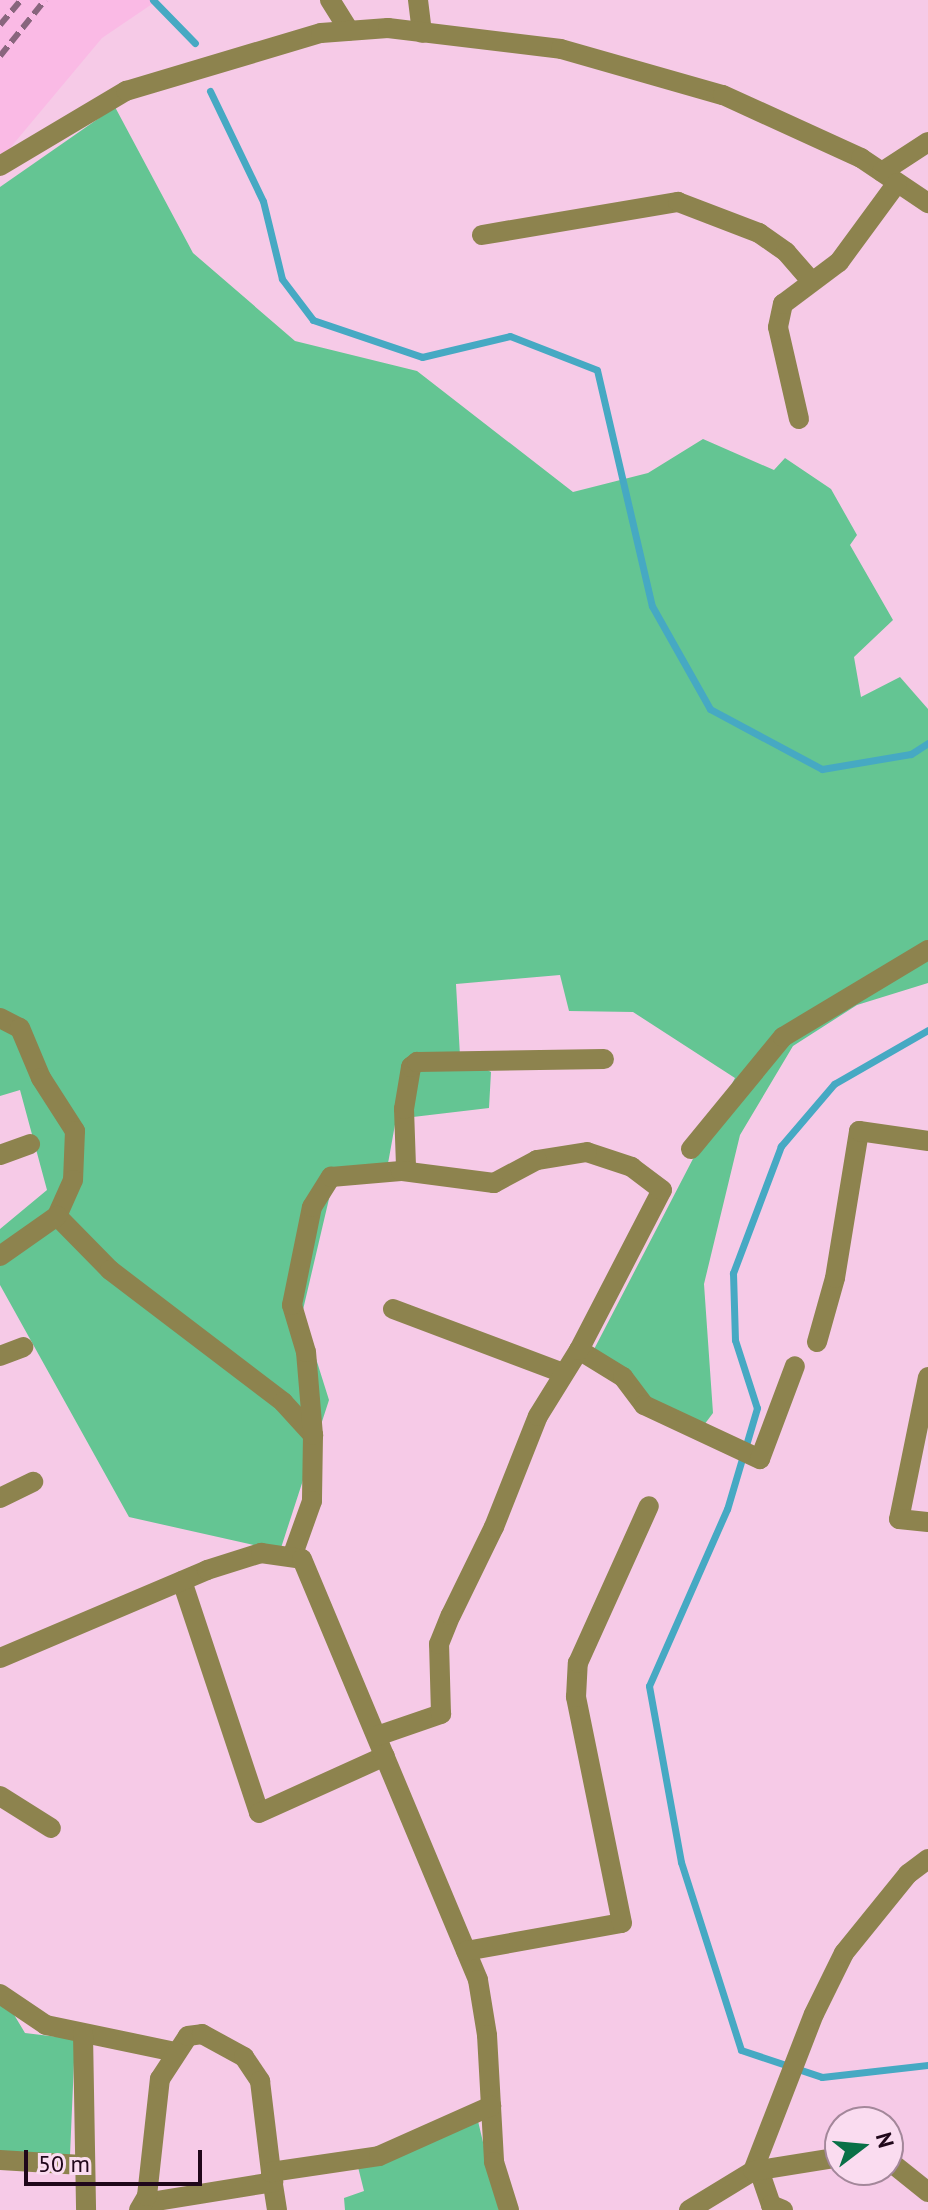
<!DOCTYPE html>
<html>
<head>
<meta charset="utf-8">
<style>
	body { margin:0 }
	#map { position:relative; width:928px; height:2210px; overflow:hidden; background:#f6cae7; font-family:"PT Sans",sans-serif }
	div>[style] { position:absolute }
	.built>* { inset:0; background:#fabae5 }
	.green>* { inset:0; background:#64c593 }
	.stream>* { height:7px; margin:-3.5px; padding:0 3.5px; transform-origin:3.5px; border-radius:3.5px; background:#46a9c3 }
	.minor>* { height:20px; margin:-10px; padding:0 10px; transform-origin:10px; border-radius:10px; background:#8d834e }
	.rail>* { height:6px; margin-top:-3px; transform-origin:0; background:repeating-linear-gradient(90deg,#88657d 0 12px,transparent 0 18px) }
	span { translate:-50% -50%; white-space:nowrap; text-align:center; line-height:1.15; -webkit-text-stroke:8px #fadcf0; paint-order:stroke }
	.north { position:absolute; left:824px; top:2106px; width:80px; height:80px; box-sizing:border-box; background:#fadcf0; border:2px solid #a3879a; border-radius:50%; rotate:74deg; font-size:22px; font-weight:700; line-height:32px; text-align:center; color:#20071a }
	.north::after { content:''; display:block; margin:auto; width:28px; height:36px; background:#097047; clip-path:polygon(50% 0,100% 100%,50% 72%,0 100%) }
	.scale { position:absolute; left:24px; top:2150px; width:178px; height:36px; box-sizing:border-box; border:4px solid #20071a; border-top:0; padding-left:10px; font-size:24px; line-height:28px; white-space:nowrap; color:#20071a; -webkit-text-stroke:6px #fadcf0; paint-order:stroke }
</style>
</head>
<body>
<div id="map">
	<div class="built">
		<div style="clip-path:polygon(0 0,158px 0,102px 38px,0 160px)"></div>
	</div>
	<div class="green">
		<div style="clip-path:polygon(115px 107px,193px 253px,295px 341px,417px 371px,573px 492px,648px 473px,703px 439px,774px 470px,785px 458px,831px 489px,857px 535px,850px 545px,893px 620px,854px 657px,861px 697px,900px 677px,928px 709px,928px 983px,857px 1005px,793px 1046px,740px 1135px,704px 1284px,713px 1413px,695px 1437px,590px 1357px,735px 1078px,633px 1012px,569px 1011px,560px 975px,456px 984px,460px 1056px,491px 1072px,489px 1108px,396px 1119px,387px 1169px,332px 1186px,302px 1314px,329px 1400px,280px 1551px,129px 1517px,0 1285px,0 1229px,47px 1190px,20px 1090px,0 1096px,0 187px)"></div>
		<div style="clip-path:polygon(0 2001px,7px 2003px,25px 2033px,75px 2039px,70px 2155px,0 2152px)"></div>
		<div style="clip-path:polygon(478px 2121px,499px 2210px,345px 2210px,344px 2198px,364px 2191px,356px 2159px)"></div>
	</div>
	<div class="stream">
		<div style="left:153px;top:0;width:60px;rotate:45.7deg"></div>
		<div style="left:210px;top:91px;width:122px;rotate:64.3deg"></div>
		<div style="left:263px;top:201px;width:80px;rotate:76.3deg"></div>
		<div style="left:282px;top:279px;width:51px;rotate:52.9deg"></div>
		<div style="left:313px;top:320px;width:115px;rotate:18.7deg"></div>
		<div style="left:422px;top:357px;width:90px;rotate:-13.4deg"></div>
		<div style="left:510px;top:336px;width:93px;rotate:21.3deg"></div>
		<div style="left:597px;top:370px;width:242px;rotate:76.9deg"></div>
		<div style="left:652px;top:606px;width:118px;rotate:60.6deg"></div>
		<div style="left:710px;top:709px;width:127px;rotate:28.2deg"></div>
		<div style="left:822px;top:769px;width:90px;rotate:-9.6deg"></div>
		<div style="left:911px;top:754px;width:20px;rotate:-33deg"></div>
		<div style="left:928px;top:1030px;width:108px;rotate:150.1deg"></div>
		<div style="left:834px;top:1084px;width:82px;rotate:130.5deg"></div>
		<div style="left:781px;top:1146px;width:136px;rotate:110.7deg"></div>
		<div style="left:733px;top:1273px;width:67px;rotate:88.3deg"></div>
		<div style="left:735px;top:1340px;width:71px;rotate:72.1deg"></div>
		<div style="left:757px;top:1408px;width:105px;rotate:106.5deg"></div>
		<div style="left:727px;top:1509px;width:193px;rotate:113.8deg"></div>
		<div style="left:649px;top:1686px;width:179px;rotate:79.7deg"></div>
		<div style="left:681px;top:1862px;width:197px;rotate:72.3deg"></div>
		<div style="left:741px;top:2050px;width:85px;rotate:18.4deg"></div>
		<div style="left:822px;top:2077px;width:107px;rotate:-6.5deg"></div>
	</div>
	<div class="minor">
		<div style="left:330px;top:0;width:36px;rotate:58deg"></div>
		<div style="left:418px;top:0;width:33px;rotate:83deg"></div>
		<div style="left:0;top:166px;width:147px;rotate:-30.8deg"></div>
		<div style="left:126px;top:91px;width:203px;rotate:-16.6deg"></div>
		<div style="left:321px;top:33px;width:67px;rotate:-4.3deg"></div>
		<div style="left:388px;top:28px;width:174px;rotate:6.9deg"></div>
		<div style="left:561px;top:49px;width:168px;rotate:15.9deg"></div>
		<div style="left:723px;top:95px;width:152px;rotate:24.5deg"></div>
		<div style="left:861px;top:158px;width:81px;rotate:33.9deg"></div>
		<div style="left:882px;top:172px;width:55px;rotate:-33.1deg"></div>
		<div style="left:482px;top:235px;width:199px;rotate:-9.6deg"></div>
		<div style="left:678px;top:202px;width:87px;rotate:20.9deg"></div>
		<div style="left:759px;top:233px;width:33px;rotate:35deg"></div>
		<div style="left:786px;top:252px;width:37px;rotate:49deg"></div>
		<div style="left:799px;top:419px;width:94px;rotate:-102.9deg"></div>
		<div style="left:778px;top:327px;width:24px;rotate:-78deg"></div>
		<div style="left:783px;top:304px;width:70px;rotate:-36.9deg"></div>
		<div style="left:839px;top:262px;width:98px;rotate:-53.7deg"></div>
		<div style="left:0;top:1018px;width:22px;rotate:27deg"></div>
		<div style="left:20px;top:1028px;width:54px;rotate:67.2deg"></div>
		<div style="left:41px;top:1078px;width:63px;rotate:57.3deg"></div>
		<div style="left:75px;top:1131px;width:49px;rotate:92.3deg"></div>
		<div style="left:73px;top:1180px;width:39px;rotate:114deg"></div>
		<div style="left:57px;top:1216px;width:76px;rotate:45.5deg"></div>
		<div style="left:110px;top:1270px;width:218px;rotate:37.3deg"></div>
		<div style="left:283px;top:1402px;width:45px;rotate:47.7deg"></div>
		<div style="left:313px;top:1435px;width:66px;rotate:90.9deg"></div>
		<div style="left:312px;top:1501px;width:59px;rotate:109.7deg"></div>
		<div style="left:691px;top:1149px;width:145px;rotate:-50.6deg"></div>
		<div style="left:783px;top:1037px;width:169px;rotate:-31deg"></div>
		<div style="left:0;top:1155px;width:32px;rotate:-20deg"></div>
		<div style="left:0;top:1256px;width:70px;rotate:-35.1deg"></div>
		<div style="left:393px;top:1309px;width:182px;rotate:20.6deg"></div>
		<div style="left:817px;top:1342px;width:66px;rotate:-74.3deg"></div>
		<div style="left:835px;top:1278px;width:149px;rotate:-80.7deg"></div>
		<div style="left:859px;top:1131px;width:70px;rotate:8.2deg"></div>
		<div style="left:579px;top:1350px;width:52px;rotate:31.5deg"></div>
		<div style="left:623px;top:1377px;width:35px;rotate:53deg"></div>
		<div style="left:644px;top:1405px;width:128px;rotate:25deg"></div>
		<div style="left:760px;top:1459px;width:99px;rotate:-69.4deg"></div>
		<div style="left:0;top:1356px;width:25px;rotate:-21deg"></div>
		<div style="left:928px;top:1377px;width:145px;rotate:101.5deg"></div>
		<div style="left:899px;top:1519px;width:29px;rotate:6deg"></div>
		<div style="left:313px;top:1435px;width:83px;rotate:-94.8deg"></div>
		<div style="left:306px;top:1352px;width:49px;rotate:-106.6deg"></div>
		<div style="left:292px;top:1305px;width:100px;rotate:-78.5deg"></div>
		<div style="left:312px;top:1207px;width:36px;rotate:-58deg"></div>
		<div style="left:331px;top:1177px;width:70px;rotate:-4.9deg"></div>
		<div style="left:401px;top:1171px;width:7px;rotate:-45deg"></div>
		<div style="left:406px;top:1166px;width:57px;rotate:-92deg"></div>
		<div style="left:404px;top:1109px;width:43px;rotate:-80.5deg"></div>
		<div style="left:411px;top:1067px;width:8px;rotate:-40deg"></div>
		<div style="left:417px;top:1062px;width:187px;rotate:-0.9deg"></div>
		<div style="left:0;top:1498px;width:37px;rotate:-26deg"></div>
		<div style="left:182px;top:1581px;width:244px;rotate:71.6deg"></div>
		<div style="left:259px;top:1813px;width:138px;rotate:-24.3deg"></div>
		<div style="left:0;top:1658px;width:225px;rotate:-23deg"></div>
		<div style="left:207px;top:1570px;width:57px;rotate:-17.5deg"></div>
		<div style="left:261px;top:1553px;width:41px;rotate:8.3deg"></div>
		<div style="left:302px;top:1559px;width:456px;rotate:67.3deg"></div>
		<div style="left:478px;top:1980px;width:56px;rotate:80.7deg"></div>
		<div style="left:487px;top:2035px;width:127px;rotate:86.8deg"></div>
		<div style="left:494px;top:2162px;width:50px;rotate:72.6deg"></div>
		<div style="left:377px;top:1736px;width:68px;rotate:-19deg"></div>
		<div style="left:441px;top:1714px;width:70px;rotate:-91.6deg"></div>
		<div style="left:439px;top:1644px;width:31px;rotate:-68deg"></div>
		<div style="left:451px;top:1615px;width:98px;rotate:-64deg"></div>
		<div style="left:494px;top:1527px;width:119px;rotate:-68.4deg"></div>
		<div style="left:538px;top:1416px;width:78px;rotate:-58.2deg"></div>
		<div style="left:579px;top:1350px;width:180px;rotate:-62.6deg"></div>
		<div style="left:662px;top:1190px;width:38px;rotate:-143deg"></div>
		<div style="left:632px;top:1167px;width:47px;rotate:-161.6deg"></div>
		<div style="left:587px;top:1152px;width:51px;rotate:170.9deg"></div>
		<div style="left:537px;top:1160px;width:49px;rotate:151.9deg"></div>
		<div style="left:494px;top:1183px;width:94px;rotate:-172.6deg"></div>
		<div style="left:0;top:1796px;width:60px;rotate:32.1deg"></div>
		<div style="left:466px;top:1951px;width:158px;rotate:-10.2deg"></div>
		<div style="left:622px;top:1923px;width:231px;rotate:-101.5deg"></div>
		<div style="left:576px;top:1697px;width:34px;rotate:-87deg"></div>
		<div style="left:578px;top:1663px;width:172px;rotate:-65.7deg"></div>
		<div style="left:0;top:1994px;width:55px;rotate:34deg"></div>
		<div style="left:46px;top:2025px;width:132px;rotate:11.8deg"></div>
		<div style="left:83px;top:2034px;width:176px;rotate:89deg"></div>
		<div style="left:0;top:2160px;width:82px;rotate:3.5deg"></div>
		<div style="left:888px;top:2160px;width:51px;rotate:38.7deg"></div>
		<div style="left:759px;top:2170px;width:37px;rotate:71deg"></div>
		<div style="left:771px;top:2205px;width:13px;rotate:23deg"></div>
		<div style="left:753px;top:2171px;width:168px;rotate:-68.8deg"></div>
		<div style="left:814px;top:2014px;width:68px;rotate:-63.8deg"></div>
		<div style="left:844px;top:1953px;width:102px;rotate:-51deg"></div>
		<div style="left:908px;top:1874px;width:25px;rotate:-37deg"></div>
		<div style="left:271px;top:2172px;width:38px;rotate:81deg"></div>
		<div style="left:144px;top:2203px;width:131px;rotate:-9.2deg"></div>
		<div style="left:139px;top:2210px;width:16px;rotate:-60deg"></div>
		<div style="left:147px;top:2196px;width:118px;rotate:-83.7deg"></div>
		<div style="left:160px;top:2079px;width:51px;rotate:-56.9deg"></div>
		<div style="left:188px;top:2036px;width:14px;rotate:-8deg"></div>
		<div style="left:202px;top:2034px;width:48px;rotate:28.7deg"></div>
		<div style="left:244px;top:2057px;width:29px;rotate:56deg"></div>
		<div style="left:260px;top:2081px;width:92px;rotate:83.1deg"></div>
		<div style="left:271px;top:2172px;width:109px;rotate:-8.4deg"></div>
		<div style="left:379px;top:2156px;width:123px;rotate:-24.1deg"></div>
		<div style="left:689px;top:2210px;width:75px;rotate:-31.4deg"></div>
		<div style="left:753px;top:2171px;width:88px;rotate:-9.1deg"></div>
	</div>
	<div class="rail">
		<div style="left:0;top:25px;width:33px;rotate:-50deg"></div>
		<div style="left:0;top:56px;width:72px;rotate:-51.2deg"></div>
	</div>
	<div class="north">N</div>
	<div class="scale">50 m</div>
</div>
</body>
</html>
